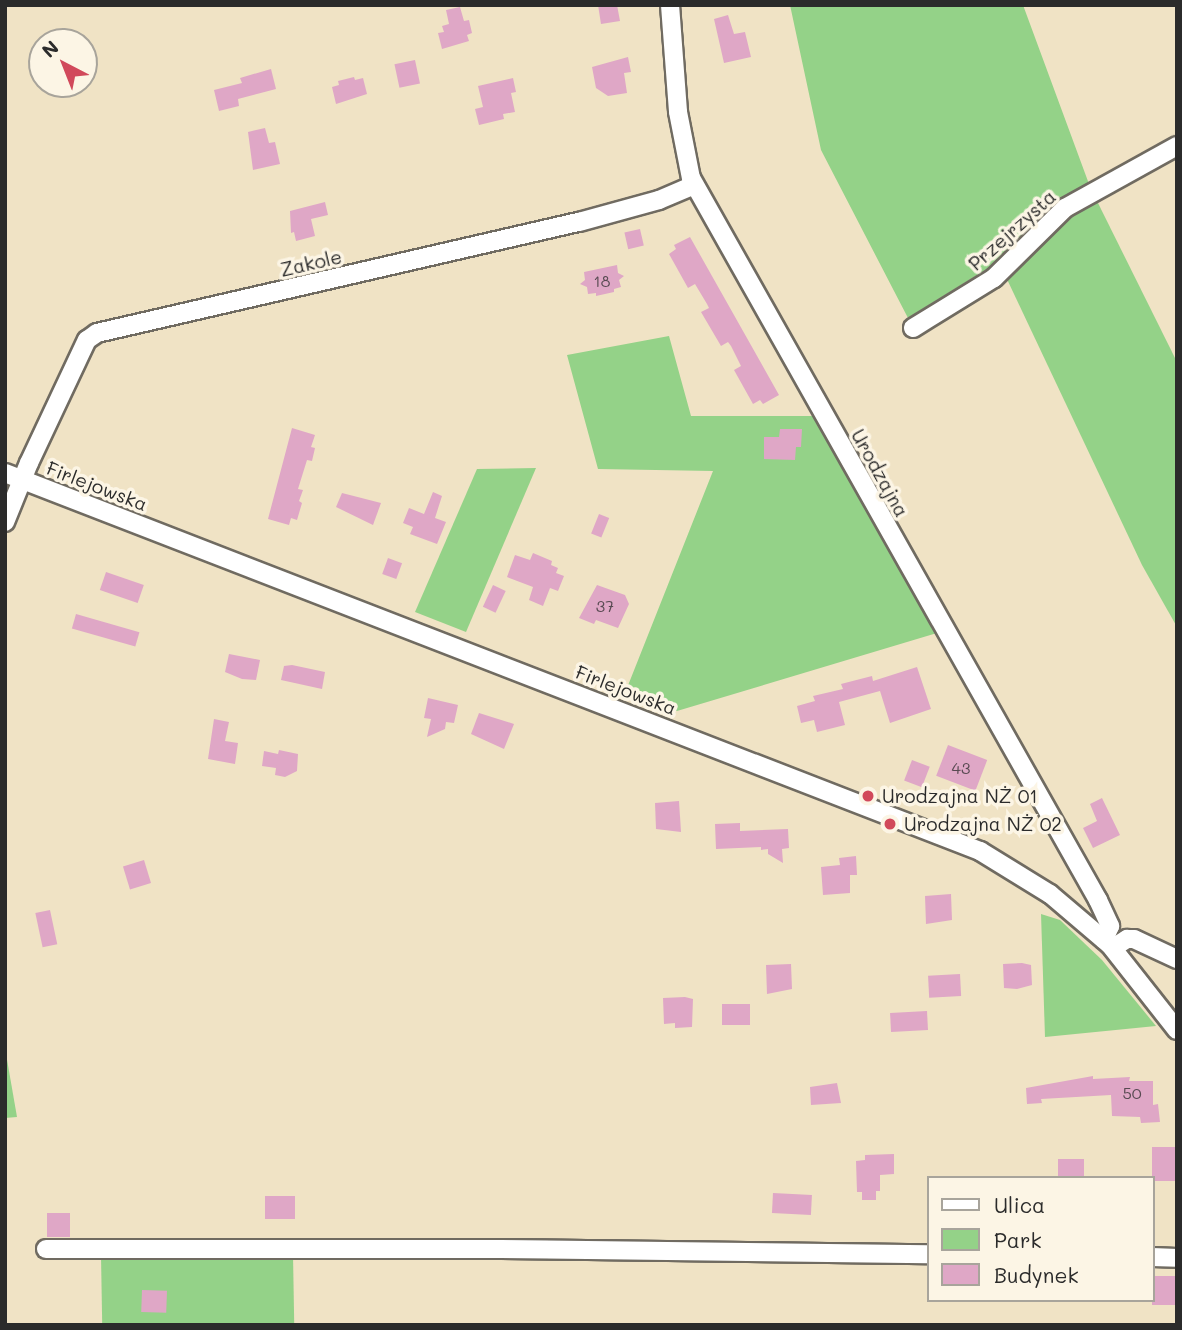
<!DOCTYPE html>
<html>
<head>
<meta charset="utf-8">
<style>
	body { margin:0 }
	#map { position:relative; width:1182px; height:1330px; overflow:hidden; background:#f0e3c5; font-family:Mali,sans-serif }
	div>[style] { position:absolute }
	.green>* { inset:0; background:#94d288; transform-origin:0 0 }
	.building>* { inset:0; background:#dfa7c6; transform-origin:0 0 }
	.roads { filter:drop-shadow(2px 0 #706b61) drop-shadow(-2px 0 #706b61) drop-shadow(0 2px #706b61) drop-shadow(0 -2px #706b61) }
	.minor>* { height:18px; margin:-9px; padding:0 9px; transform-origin:9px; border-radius:9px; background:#fff }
	.dots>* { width:19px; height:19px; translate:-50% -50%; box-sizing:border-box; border:4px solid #fcf5e5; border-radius:50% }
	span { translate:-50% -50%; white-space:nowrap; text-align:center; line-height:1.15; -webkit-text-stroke:7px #fcf5e5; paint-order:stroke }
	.number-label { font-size:16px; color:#584a52 }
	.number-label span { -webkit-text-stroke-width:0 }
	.street-label { font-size:19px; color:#2b2b2b }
	.poi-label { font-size:19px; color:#2b2b2b }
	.left { translate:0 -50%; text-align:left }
	.frame { position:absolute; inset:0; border:7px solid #2b2b2b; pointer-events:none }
	.legend { position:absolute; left:927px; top:1176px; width:228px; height:126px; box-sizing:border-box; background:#fcf5e5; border:2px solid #a8a49b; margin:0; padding:9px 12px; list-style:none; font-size:21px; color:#2b2b2b }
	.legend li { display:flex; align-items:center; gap:14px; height:35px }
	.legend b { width:35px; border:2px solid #a8a49b }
	.north { position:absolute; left:28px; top:28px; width:70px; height:70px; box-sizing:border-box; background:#fcf5e5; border:2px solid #a8a49b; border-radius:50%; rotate:318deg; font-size:19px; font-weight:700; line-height:28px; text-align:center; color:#2b2b2b }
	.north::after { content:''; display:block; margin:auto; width:24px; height:32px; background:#d1495b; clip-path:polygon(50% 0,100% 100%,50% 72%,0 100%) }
</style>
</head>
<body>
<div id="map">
	<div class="green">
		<div style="clip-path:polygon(790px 5px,1023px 5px,1089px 184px,1061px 201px,998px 262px,908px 318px,821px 150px)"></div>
		<div style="clip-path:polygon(1096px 199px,1177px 362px,1177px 627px,1142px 565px,1005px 275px,1073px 210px)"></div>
		<div style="clip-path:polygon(669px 336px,691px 416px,822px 416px,937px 633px,677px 711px,627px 688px,713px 471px,598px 469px,567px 355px)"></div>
		<div style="clip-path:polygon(536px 468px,466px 632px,415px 612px,477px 469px)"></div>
		<div style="clip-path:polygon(1041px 914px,1060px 920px,1102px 960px,1156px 1026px,1045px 1037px)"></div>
		<div style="clip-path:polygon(5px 1048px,17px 1117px,5px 1118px)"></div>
		<div style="left:293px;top:1254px;width:71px;height:192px;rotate:89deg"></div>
	</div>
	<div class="building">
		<div style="clip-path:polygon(598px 5px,617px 5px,620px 21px,601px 24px)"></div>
		<div style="clip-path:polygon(460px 7px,464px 21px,469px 20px,472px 33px,467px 35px,469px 41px,442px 49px,438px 33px,444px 32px,442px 26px,449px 24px,446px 10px)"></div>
		<div style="clip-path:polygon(728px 15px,734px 34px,745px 32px,751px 57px,724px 63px,714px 19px)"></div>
		<div style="clip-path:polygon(628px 57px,631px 72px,624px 73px,627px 93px,608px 96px,596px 88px,592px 67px)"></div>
		<div style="left:415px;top:60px;width:24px;height:21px;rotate:78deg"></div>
		<div style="clip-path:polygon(271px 69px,276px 89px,238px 99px,239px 106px,219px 111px,214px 90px,242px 83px,240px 78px)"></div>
		<div style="clip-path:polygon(354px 77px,355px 80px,363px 78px,367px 94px,336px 104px,332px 87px,339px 85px,338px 81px)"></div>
		<div style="clip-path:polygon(513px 78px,516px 92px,511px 93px,515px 112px,503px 114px,504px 119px,479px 125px,475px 109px,483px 107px,478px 86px)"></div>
		<div style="clip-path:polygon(265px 128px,269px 143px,275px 142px,280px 164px,253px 170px,248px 132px)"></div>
		<div style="clip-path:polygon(325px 202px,328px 215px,311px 219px,315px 236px,296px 241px,294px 232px,291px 233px,290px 211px)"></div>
		<div style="left:640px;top:229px;width:17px;height:16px;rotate:77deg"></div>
		<div style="clip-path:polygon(690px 237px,779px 395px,763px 404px,760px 400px,753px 404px,734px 370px,741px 366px,731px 346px,728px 342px,721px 346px,701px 312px,709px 308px,707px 304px,695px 284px,688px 288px,669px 254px,676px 249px,674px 245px)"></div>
		<div style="clip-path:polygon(617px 265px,618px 273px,624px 276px,619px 280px,621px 287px,614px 289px,614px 292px,596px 296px,596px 293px,588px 294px,587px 287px,580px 284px,585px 280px,584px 272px)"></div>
		<div style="clip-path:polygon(292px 428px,315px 435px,311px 447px,315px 448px,312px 461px,307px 460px,298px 489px,303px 490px,299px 501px,302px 503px,297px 520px,291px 518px,289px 525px,268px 519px)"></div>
		<div style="clip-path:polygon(780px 429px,802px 429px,801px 447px,796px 447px,795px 460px,764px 459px,764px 437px,779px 437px)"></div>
		<div style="clip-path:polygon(433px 492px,442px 496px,435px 518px,446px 522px,437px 544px,410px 534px,413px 527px,403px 523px,409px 508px,424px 514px)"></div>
		<div style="clip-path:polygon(342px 493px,381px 503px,373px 525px,336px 507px)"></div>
		<div style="left:599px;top:514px;width:11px;height:21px;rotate:22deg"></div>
		<div style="clip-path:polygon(533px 553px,552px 561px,551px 565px,558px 568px,556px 573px,564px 576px,558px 591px,550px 588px,543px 606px,529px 600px,533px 587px,507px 577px,515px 555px,530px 560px)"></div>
		<div style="left:388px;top:558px;width:15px;height:17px;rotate:20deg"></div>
		<div style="left:106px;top:572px;width:40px;height:19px;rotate:19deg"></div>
		<div style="left:493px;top:585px;width:14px;height:24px;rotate:25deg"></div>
		<div style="clip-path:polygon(597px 585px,625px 595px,629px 604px,618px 628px,596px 620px,594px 624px,579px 618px)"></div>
		<div style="left:76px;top:614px;width:66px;height:15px;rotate:16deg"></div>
		<div style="clip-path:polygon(229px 654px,260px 660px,256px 680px,242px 679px,225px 672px)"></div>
		<div style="clip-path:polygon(292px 665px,325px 672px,322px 689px,281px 680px,284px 666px)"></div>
		<div style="clip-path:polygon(917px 667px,931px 709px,890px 723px,880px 691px,839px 702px,845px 725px,817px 732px,814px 720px,801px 723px,797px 706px,815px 701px,813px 696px,843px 689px,841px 684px,872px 676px,873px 681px)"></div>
		<div style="clip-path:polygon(428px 698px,458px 705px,454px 723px,446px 722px,445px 729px,427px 737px,431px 719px,424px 718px)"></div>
		<div style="clip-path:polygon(479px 713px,514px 724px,504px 749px,471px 734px)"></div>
		<div style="clip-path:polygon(214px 719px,229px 722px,225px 741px,238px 743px,235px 764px,208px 759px)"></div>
		<div style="left:948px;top:745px;width:42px;height:33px;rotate:21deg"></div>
		<div style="clip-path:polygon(279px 750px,298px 754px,297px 771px,285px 777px,275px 775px,276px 768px,262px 766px,264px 751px,278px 754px)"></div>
		<div style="left:912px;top:760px;width:19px;height:22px;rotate:21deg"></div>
		<div style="clip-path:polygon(1102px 798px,1120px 835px,1093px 848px,1083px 828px,1097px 821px,1090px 804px)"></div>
		<div style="clip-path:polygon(679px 801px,681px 832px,656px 829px,655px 803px)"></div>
		<div style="clip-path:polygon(740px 823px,740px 831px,788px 829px,789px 848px,782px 849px,783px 863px,768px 854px,768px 849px,761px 850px,761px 847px,716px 849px,715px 824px)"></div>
		<div style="clip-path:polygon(856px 856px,857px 875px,850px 875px,850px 893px,823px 895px,821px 867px,840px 865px,839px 858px)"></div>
		<div style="left:144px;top:860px;width:24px;height:22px;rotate:73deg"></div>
		<div style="clip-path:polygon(951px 894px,952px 920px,926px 924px,925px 896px)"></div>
		<div style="left:50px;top:910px;width:35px;height:15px;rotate:78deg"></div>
		<div style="clip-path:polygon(1022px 963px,1031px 965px,1032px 985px,1017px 989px,1004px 988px,1003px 964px)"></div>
		<div style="clip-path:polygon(791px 964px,792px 989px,767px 994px,766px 965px)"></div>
		<div style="left:960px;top:974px;width:22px;height:32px;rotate:87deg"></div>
		<div style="clip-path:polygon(685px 997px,693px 999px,692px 1027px,675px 1028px,675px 1023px,664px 1024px,663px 998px)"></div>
		<div style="left:750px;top:1004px;width:21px;height:28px;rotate:90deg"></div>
		<div style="left:927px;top:1011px;width:19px;height:37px;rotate:87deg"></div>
		<div style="clip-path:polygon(1093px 1076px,1093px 1079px,1130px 1077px,1129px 1081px,1153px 1081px,1153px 1105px,1158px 1104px,1160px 1122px,1141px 1123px,1140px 1117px,1112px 1116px,1111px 1095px,1041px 1099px,1042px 1103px,1027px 1104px,1026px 1088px)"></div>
		<div style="clip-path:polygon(837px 1083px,841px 1103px,811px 1105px,810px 1087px)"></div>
		<div style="left:1152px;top:1147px;width:25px;height:34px"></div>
		<div style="clip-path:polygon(894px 1154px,894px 1174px,880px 1175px,880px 1191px,876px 1191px,876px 1200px,862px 1200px,862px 1192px,857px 1192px,856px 1161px,865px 1160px,865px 1155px)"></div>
		<div style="left:1058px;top:1159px;width:26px;height:19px"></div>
		<div style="left:773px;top:1193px;width:39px;height:20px;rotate:3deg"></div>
		<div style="left:265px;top:1196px;width:30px;height:23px"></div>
		<div style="left:47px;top:1213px;width:23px;height:24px"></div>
		<div style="left:1177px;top:1276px;width:29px;height:25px;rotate:90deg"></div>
		<div style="left:142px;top:1290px;width:25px;height:22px;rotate:2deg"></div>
	</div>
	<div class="roads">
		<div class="minor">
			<div style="left:670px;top:5px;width:107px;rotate:85.7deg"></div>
			<div style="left:678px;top:112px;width:67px;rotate:78.9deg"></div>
			<div style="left:691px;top:178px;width:829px;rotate:60.59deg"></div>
			<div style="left:1098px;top:900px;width:29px;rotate:65deg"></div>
			<div style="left:1110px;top:926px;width:15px;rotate:113deg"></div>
			<div style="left:913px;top:328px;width:95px;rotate:-31.7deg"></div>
			<div style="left:994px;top:278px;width:100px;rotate:-44.6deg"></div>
			<div style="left:1065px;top:208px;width:128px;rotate:-29deg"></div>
			<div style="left:5px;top:473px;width:1046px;rotate:21.19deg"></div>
			<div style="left:980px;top:851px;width:82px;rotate:31.6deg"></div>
			<div style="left:1050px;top:894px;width:79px;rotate:40.4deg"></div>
			<div style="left:1110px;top:945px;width:108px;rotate:51.8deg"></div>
			<div style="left:5px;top:522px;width:64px;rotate:-67.9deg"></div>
			<div style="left:29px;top:463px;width:136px;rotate:-64.8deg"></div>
			<div style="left:87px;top:340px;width:12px;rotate:-35deg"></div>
			<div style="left:97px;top:333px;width:495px;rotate:-13deg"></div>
			<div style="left:579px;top:222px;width:83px;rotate:-15.4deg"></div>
			<div style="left:659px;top:200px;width:38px;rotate:-23deg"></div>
			<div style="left:1113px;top:948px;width:17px;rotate:-33deg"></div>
			<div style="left:1127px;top:939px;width:7px"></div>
			<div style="left:1134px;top:939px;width:47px;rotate:24.9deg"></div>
			<div style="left:46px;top:1249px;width:455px"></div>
			<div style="left:501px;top:1249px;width:427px;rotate:0.7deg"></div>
			<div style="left:1152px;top:1257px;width:25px;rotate:2deg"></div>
		</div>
	</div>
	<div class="dots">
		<div style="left:868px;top:796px;background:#d1495b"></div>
		<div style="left:890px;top:824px;background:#d1495b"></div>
	</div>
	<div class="number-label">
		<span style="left:602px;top:281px">18</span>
		<span style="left:605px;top:606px">37</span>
		<span style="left:961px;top:768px">43</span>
		<span style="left:1132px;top:1093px">50</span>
	</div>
	<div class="street-label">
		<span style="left:1012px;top:230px;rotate:-42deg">Przejrzysta</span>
		<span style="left:311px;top:263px;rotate:-13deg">Zakole</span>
		<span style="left:880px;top:473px;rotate:61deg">Urodzajna</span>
		<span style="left:97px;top:486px;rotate:21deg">Firlejowska</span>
		<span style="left:626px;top:690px;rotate:21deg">Firlejowska</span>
	</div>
	<div class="poi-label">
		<span class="left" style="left:882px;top:796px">Urodzajna NŻ 01</span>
		<span class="left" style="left:904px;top:824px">Urodzajna NŻ 02</span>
	</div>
	<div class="frame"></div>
	<ul class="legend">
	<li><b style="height:9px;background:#fff"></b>Ulica</li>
	<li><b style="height:19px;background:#94d288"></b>Park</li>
	<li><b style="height:19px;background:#dfa7c6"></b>Budynek</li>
	</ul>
	<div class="north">N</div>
</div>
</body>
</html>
